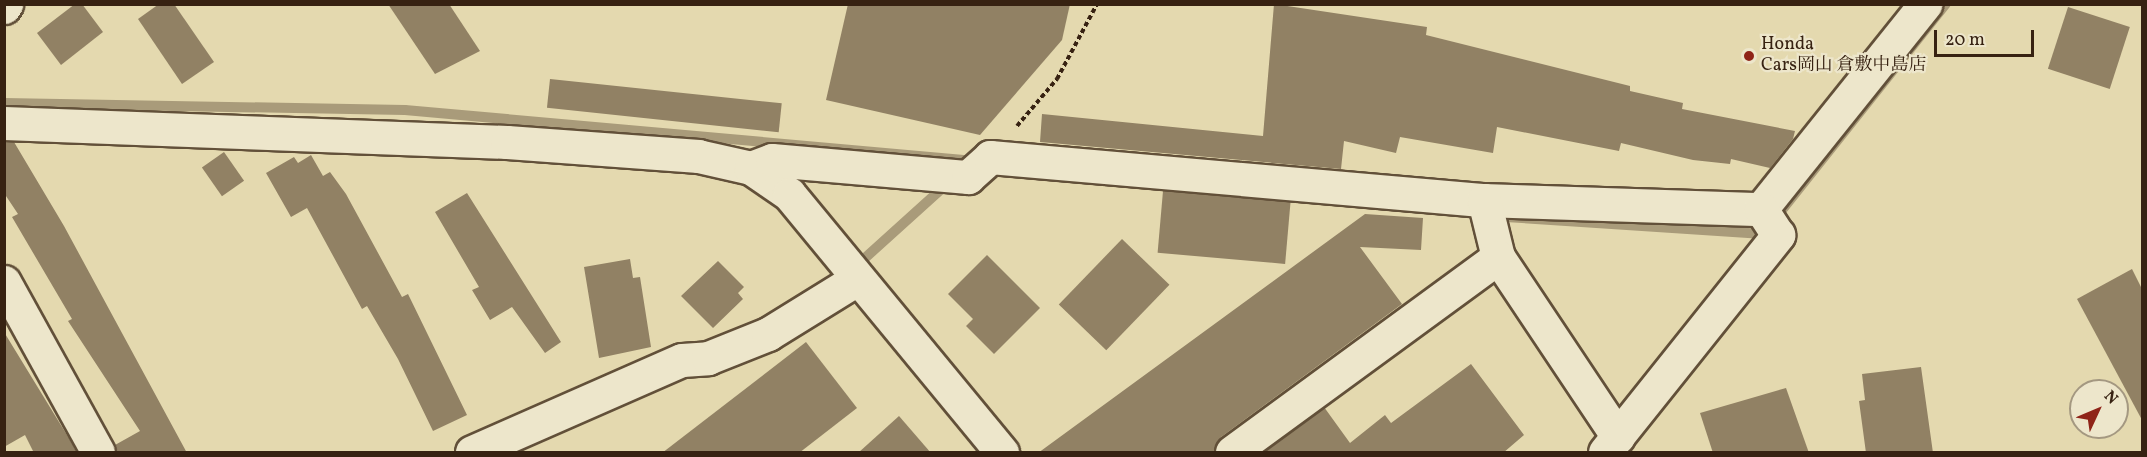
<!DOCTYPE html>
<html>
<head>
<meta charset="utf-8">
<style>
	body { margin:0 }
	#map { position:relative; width:2147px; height:457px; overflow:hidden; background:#e4d9af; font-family:Vollkorn,"Noto Serif JP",serif }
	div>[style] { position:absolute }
	.stream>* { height:10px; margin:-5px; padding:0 5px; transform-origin:5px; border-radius:5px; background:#a99b7a }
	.building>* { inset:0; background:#918164; transform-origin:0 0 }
	.path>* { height:4px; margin-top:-2px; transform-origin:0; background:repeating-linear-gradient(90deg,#372212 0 4.5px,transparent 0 7.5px) }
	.roads { filter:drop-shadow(2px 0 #625039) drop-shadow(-2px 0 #625039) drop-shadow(0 2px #625039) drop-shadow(0 -2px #625039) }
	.street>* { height:33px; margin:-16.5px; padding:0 16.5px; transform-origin:16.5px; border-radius:16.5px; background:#ede6cb }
	.dots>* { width:16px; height:16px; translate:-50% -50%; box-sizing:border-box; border:3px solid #ede6cb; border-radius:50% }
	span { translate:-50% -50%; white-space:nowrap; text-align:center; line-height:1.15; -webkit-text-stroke:4.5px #ede6cb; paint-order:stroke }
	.poi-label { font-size:18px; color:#372212 }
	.left { translate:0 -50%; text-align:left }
	.frame { position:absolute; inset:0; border:6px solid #372212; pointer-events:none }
	.north { position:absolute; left:2069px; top:379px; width:60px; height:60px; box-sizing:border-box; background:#ede6cb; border:2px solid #a49881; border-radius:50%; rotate:46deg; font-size:16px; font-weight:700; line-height:24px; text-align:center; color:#372212 }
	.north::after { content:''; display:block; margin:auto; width:21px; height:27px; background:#8f2418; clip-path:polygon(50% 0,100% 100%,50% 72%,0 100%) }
	.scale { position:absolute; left:1934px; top:30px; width:100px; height:27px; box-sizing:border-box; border:3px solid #372212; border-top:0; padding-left:8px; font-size:18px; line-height:21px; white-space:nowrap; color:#372212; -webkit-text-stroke:4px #ede6cb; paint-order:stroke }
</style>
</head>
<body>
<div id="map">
	<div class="stream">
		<div style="left:4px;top:103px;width:401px;rotate:1deg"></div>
		<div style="left:405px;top:110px;width:572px;rotate:5.11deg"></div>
		<div style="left:1506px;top:217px;width:258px;rotate:3.8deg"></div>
		<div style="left:1774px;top:220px;width:276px;rotate:-51.5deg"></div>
		<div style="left:865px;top:258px;width:110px;rotate:-42.1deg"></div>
	</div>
	<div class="building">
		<div style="clip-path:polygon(75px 4px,82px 4px,103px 32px,61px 65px,37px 33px)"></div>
		<div style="clip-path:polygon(159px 4px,174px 4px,214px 62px,182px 84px,138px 19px)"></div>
		<div style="clip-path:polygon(388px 4px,449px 4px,480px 51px,435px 74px)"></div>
		<div style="clip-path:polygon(848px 4px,1070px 4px,1062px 40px,980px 135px,826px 100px)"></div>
		<div style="clip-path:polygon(1274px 4px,1427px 27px,1426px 35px,1630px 86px,1630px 91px,1683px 103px,1682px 109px,1795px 131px,1793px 139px,1770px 168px,1731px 159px,1730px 164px,1693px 160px,1621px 143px,1619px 151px,1497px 127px,1493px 153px,1400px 137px,1396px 153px,1344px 141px,1341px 169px,1040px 142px,1042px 114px,1263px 136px)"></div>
		<div style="left:2068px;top:7px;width:65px;height:65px;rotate:18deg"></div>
		<div style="left:550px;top:79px;width:233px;height:29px;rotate:6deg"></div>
		<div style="clip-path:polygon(4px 142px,14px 142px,64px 226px,187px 453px,117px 453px,115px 445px,140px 431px,68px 321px,72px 319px,12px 217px,18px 214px,4px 193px)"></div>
		<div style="left:224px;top:152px;width:35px;height:27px;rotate:55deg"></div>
		<div style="clip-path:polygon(311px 155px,323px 176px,330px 172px,346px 194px,402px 297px,408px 294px,467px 415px,433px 431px,398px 359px,367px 306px,362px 309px,307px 208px,291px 217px,266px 173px,294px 157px,298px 163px)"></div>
		<div style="left:1163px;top:191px;width:128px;height:62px;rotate:5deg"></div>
		<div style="clip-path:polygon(467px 193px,561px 342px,545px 353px,512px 307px,490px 320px,472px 290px,479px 287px,435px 212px)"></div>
		<div style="clip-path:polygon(1365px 214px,1423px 218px,1421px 250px,1360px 247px,1402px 304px,1221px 437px,1214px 453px,1038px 453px)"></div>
		<div style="left:1122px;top:239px;width:66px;height:91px;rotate:44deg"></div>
		<div style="clip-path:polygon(987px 255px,1040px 308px,994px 354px,966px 326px,973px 319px,948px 294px)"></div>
		<div style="clip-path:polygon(630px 259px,633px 278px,640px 277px,651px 347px,599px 358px,584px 267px)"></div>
		<div style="clip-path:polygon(718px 261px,744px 287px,738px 293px,743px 299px,713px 328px,681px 296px)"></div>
		<div style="clip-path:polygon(2132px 269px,2142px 289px,2142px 420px,2077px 299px)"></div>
		<div style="clip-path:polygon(4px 332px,70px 440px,77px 453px,34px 453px,25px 435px,4px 447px)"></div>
		<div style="clip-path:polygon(806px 342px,857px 408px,799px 453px,662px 453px)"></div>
		<div style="clip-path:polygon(1471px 364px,1524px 435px,1503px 453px,1263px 453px,1324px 407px,1350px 443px,1385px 415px,1391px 423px)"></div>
		<div style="clip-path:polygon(1921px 367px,1933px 453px,1866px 453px,1859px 401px,1865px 400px,1862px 374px)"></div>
		<div style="clip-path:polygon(1786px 388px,1809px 453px,1713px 453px,1700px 413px)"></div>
		<div style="clip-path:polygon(899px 416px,931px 453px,858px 453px)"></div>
	</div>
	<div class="path">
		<div style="left:1017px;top:126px;width:62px;rotate:-49.6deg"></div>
		<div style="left:1057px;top:79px;width:85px;rotate:-61.9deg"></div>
	</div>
	<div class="roads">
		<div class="street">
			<div style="left:4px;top:7px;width:4px;rotate:-56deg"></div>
			<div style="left:4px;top:123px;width:503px;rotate:2.16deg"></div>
			<div style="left:507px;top:142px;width:192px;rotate:4.2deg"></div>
			<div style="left:698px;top:156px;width:54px;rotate:12.8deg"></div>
			<div style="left:751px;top:168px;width:46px;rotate:34.4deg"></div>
			<div style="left:789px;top:194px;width:335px;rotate:50.5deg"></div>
			<div style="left:751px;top:168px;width:22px;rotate:-21deg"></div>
			<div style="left:772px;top:160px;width:197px;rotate:5deg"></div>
			<div style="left:968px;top:177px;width:30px;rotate:-42deg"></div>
			<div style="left:990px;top:157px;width:496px;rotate:5deg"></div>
			<div style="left:1484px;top:200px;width:277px;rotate:1.9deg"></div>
			<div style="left:1484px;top:200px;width:59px;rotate:76.2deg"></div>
			<div style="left:1498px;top:257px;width:216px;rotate:56.3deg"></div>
			<div style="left:1761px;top:209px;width:263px;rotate:-51.3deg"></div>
			<div style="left:4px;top:282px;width:194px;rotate:61.1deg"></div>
			<div style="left:472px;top:452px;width:229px;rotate:-23.7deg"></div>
			<div style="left:682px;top:360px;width:26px;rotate:-4deg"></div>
			<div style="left:708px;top:358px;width:65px;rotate:-21.8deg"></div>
			<div style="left:768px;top:334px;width:105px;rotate:-31.7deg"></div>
			<div style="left:1232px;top:452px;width:330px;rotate:-36.2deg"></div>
			<div style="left:1605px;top:452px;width:278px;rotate:-51.4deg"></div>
			<div style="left:1778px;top:235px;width:31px;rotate:-123deg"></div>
		</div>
	</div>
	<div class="dots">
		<div style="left:1749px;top:56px;background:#8f2418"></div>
	</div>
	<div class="poi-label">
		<span class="left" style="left:1761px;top:56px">Honda<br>Cars岡山 倉敷中島店</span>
	</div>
	<div class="frame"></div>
	<div class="north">N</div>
	<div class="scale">20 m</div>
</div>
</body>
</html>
